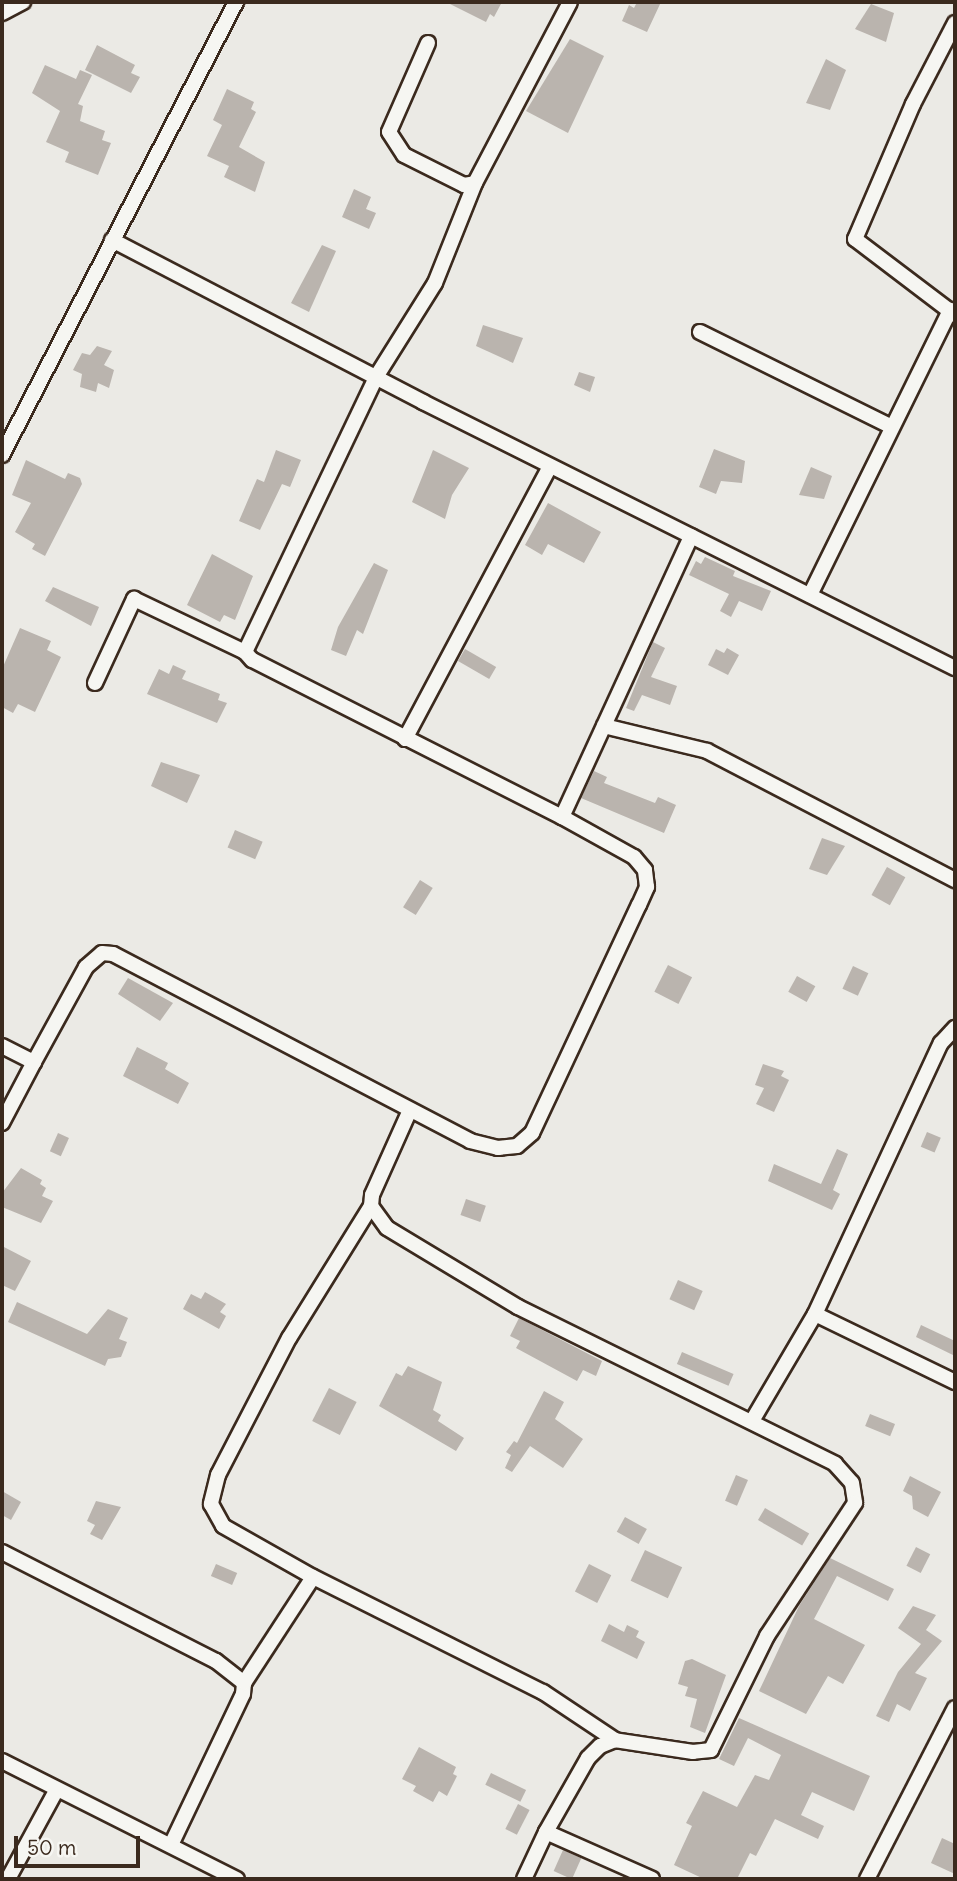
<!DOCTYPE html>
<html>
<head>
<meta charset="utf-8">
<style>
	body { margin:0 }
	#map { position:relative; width:957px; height:1881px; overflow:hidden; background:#ebeae5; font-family:Delius,sans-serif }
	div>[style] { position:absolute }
	.building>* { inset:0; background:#bab4ae; transform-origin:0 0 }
	.roads { filter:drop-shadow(2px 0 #3b2a1e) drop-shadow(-2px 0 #3b2a1e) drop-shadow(0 2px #3b2a1e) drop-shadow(0 -2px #3b2a1e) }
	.street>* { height:14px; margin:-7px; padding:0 7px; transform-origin:7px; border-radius:7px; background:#f6f6f2 }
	span { translate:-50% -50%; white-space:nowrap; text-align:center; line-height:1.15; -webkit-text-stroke:5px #f6f6f2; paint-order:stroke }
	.frame { position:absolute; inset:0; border:4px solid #3b2a1e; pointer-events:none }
	.scale { position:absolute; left:14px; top:1836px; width:126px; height:32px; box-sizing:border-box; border:4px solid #3b2a1e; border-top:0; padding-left:9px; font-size:21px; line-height:24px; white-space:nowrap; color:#3b2a1e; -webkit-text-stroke:5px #f6f6f2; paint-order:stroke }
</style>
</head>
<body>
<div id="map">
	<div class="building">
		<div style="clip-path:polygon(446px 2px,502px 2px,494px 17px,490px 14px,486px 22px)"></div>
		<div style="clip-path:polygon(637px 2px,661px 2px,647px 32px,622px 21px,629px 5px,634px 8px)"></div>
		<div style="clip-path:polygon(871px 4px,894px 13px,886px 42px,855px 29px)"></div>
		<div style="clip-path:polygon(570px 39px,604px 56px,568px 133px,526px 111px)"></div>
		<div style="clip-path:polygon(97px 45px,135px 65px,131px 73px,140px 77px,131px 93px,85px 70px)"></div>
		<div style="clip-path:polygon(826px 59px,846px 70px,830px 110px,806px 103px)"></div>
		<div style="clip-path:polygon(45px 65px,76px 79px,80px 70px,92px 75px,78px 104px,83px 106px,80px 121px,105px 131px,102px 140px,111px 143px,98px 175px,65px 162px,69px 152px,46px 142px,60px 111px,32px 93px)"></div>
		<div style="clip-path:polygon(227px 89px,254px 102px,251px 109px,256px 112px,239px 147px,265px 162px,255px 192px,224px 177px,229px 166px,207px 156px,222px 125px,213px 120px)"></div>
		<div style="clip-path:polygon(354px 189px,371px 197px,366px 209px,376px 213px,369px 229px,342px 217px)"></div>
		<div style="clip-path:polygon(322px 245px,336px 251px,309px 312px,291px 303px)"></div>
		<div style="clip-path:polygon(483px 325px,523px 338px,513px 363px,476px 346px)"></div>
		<div style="clip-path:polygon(97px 346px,112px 351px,104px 365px,114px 370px,109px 388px,98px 383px,96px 392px,80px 387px,82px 374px,73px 370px,82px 353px,90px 355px)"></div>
		<div style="clip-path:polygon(579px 372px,595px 377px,590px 392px,574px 385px)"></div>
		<div style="clip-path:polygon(714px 449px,745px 461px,742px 483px,721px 481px,716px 494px,699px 487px)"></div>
		<div style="clip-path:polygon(276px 450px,301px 460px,290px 487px,282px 484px,260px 530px,239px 521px,257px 479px,264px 482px)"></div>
		<div style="clip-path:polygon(433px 450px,469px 468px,452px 495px,445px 519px,412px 502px)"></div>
		<div style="clip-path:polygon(26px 460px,65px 479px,68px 473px,80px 478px,82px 484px,45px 556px,32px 549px,35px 544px,15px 532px,31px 503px,12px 495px)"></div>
		<div style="clip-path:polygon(811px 467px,832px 476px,824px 499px,799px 495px)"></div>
		<div style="clip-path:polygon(548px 503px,601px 532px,584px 563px,548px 544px,542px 555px,525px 545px)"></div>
		<div style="clip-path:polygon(212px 554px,253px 576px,235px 620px,224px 615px,220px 622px,187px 605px)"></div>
		<div style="clip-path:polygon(705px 557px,735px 571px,733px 576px,771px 591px,762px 611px,739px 601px,731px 617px,720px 611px,729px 594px,689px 575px,696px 561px,701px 564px)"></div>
		<div style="clip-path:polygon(374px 563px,388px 570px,363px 634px,357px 630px,346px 656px,331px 650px,338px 627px)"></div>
		<div style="clip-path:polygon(53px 587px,99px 607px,91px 626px,45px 601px)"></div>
		<div style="clip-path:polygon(20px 628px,51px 641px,47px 650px,61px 657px,35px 712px,18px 704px,13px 713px,2px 707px,2px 669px)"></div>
		<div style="clip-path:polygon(653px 642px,665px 648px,651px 677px,677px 686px,670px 705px,642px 695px,634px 711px,626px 708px)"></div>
		<div style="clip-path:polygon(727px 648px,739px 655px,728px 675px,708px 665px,716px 649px,724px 653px)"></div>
		<div style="left:465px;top:649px;width:36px;height:14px;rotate:30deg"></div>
		<div style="clip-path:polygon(173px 665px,186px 671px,182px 679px,220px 694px,218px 700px,227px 703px,217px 723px,147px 694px,159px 669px,169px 674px)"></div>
		<div style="clip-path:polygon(161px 762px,200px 775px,187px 803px,151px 786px)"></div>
		<div style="clip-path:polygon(594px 771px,607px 777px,604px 783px,655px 803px,658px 797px,676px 805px,664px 833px,581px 798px)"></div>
		<div style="left:235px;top:830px;width:30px;height:19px;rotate:23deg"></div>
		<div style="clip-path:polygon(822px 838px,845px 846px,827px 875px,809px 869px)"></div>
		<div style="left:887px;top:867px;width:21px;height:32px;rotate:29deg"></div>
		<div style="left:420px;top:880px;width:15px;height:32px;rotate:32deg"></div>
		<div style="left:668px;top:965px;width:27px;height:30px;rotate:27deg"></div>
		<div style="left:853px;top:966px;width:17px;height:25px;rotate:25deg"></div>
		<div style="left:797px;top:976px;width:21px;height:18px;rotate:29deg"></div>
		<div style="clip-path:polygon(128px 978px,173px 1003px,160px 1021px,118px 994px)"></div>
		<div style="clip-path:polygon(137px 1047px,168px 1063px,165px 1069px,189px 1083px,178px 1104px,123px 1076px)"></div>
		<div style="clip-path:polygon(763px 1064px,784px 1071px,781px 1076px,789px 1080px,774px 1112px,756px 1104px,764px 1088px,755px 1085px)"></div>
		<div style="left:927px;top:1132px;width:15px;height:16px;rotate:23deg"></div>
		<div style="left:58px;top:1133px;width:12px;height:20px;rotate:24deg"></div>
		<div style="clip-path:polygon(837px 1149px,848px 1154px,833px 1190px,840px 1194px,832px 1210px,768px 1181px,774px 1164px,821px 1184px)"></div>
		<div style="clip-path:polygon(21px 1168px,42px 1180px,40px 1184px,46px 1188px,42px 1196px,53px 1201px,41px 1223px,2px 1207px,2px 1193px)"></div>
		<div style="left:466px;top:1199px;width:21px;height:17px;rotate:19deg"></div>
		<div style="clip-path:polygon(2px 1246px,31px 1261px,15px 1291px,2px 1285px)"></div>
		<div style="left:678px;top:1280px;width:27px;height:21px;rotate:24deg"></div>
		<div style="clip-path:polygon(205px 1292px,226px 1304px,220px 1312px,226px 1316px,219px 1329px,183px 1309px,191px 1294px,201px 1299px)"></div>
		<div style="clip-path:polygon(17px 1302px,87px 1334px,108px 1309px,128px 1318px,119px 1339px,127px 1342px,121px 1357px,108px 1359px,105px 1366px,8px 1322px)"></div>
		<div style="clip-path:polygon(519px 1318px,602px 1361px,596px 1376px,583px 1370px,577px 1381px,516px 1348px,520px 1341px,510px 1336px)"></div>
		<div style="clip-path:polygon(921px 1325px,955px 1341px,955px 1356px,916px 1337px)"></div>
		<div style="left:682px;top:1352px;width:56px;height:13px;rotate:23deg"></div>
		<div style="clip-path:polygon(408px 1366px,442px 1382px,433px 1410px,441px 1415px,438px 1421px,464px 1438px,456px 1451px,379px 1406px,396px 1373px,402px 1376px)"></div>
		<div style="left:329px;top:1388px;width:31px;height:37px;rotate:27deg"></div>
		<div style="clip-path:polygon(544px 1391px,564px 1402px,555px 1419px,583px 1439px,563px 1468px,530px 1446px,512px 1472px,505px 1468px,511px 1455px,506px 1452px,514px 1441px,517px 1443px)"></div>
		<div style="left:870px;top:1414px;width:27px;height:13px;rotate:22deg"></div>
		<div style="left:736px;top:1475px;width:13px;height:28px;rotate:23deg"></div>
		<div style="clip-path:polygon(910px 1476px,941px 1492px,928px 1517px,913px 1509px,912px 1496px,903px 1491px)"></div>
		<div style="clip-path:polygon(2px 1491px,21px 1502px,11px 1520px,2px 1515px)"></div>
		<div style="clip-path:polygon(96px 1501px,121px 1507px,102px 1540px,90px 1534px,95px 1525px,87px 1521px)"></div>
		<div style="left:765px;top:1508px;width:51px;height:14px;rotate:30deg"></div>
		<div style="left:625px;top:1517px;width:25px;height:17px;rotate:29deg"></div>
		<div style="left:916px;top:1547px;width:16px;height:21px;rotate:27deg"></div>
		<div style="left:645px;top:1550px;width:41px;height:34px;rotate:25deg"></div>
		<div style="clip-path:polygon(830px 1558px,894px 1589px,888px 1601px,837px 1576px,814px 1619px,865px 1645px,843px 1684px,828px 1676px,806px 1714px,759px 1691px,799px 1606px)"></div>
		<div style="left:216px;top:1564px;width:23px;height:13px;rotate:23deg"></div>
		<div style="left:589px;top:1564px;width:25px;height:31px;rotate:27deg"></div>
		<div style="clip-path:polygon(913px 1606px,936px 1615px,926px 1630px,942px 1641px,915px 1673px,927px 1678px,910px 1711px,897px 1704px,889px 1722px,876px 1716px,898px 1672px,921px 1644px,898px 1628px)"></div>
		<div style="clip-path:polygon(609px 1624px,624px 1632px,627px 1625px,639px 1631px,636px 1637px,645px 1642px,637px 1659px,601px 1641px)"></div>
		<div style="clip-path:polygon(692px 1659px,726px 1675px,705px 1733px,690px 1727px,697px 1699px,685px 1696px,688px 1687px,678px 1684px,685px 1661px)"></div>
		<div style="clip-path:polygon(739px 1718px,870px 1776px,854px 1811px,812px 1792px,801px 1815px,824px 1826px,818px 1839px,775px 1819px,756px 1856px,750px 1853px,737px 1879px,704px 1879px,674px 1865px,692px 1826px,686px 1823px,703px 1791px,737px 1807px,755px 1775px,769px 1780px,781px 1755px,748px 1738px,734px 1766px,719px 1759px)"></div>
		<div style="clip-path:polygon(419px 1747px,456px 1767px,453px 1774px,457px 1776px,447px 1796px,439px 1791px,433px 1802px,413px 1791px,416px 1786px,402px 1779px)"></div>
		<div style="left:491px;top:1773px;width:39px;height:13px;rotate:26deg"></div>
		<div style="left:518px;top:1804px;width:13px;height:28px;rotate:27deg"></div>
		<div style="clip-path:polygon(942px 1838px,955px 1844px,955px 1874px,931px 1863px)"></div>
		<div style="left:563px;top:1850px;width:20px;height:23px;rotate:24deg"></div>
	</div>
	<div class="roads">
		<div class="street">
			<div style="left:2px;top:13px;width:24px;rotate:-28deg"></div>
			<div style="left:955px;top:23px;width:91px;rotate:117.4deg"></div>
			<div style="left:913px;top:104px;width:147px;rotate:113.2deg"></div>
			<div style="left:855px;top:239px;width:126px;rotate:37.2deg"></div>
			<div style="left:428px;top:43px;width:97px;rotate:113.7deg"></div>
			<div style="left:389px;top:132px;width:27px;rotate:57deg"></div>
			<div style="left:404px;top:155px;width:67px;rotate:26.6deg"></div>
			<div style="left:464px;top:185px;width:11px;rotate:-10deg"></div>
			<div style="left:475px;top:183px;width:204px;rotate:-62.3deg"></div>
			<div style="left:112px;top:240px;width:351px;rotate:27.5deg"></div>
			<div style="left:423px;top:402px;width:595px;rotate:26.57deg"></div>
			<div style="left:700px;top:332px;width:212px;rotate:26.3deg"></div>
			<div style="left:2px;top:455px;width:510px;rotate:-62.68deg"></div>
			<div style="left:810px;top:595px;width:318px;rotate:-63.8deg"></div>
			<div style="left:95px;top:683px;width:93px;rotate:-65.1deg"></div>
			<div style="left:134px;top:599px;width:123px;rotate:25.5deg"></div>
			<div style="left:604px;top:726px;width:106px;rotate:13.6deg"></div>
			<div style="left:707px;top:751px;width:280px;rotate:27.5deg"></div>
			<div style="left:405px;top:739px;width:309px;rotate:-62deg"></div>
			<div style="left:562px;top:817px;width:309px;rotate:-65.3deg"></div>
			<div style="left:2px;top:1046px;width:36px;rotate:27deg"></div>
			<div style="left:34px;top:1062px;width:69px;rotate:117.7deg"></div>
			<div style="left:34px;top:1062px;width:108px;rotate:-61.3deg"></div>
			<div style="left:86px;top:967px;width:21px;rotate:-41deg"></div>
			<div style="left:102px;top:953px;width:11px;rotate:5deg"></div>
			<div style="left:113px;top:954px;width:403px;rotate:27.6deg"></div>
			<div style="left:470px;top:1141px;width:29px;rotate:14deg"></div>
			<div style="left:498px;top:1148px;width:19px;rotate:-6deg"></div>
			<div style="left:517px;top:1146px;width:20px;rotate:-41deg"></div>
			<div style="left:532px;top:1133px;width:252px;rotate:-64.9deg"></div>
			<div style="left:639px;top:905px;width:20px;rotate:-66deg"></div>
			<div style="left:647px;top:887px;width:17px;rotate:-97deg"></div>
			<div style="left:645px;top:870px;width:17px;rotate:-130deg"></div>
			<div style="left:634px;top:857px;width:82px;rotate:-150.9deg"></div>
			<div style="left:562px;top:817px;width:347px;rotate:-153.1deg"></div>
			<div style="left:252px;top:660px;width:11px;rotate:-131deg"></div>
			<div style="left:245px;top:652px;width:305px;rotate:-64.5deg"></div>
			<div style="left:376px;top:377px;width:111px;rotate:-57.9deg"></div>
			<div style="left:435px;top:283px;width:108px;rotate:-68.2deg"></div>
			<div style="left:410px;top:1110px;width:93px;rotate:114.1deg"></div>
			<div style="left:372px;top:1195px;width:11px;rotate:95deg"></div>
			<div style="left:371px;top:1206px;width:27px;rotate:54deg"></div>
			<div style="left:387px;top:1228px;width:153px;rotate:31.1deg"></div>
			<div style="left:518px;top:1307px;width:354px;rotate:26.3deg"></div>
			<div style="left:835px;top:1464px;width:25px;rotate:48deg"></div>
			<div style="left:852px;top:1483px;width:20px;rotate:81deg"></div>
			<div style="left:855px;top:1503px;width:159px;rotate:123.5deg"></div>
			<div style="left:767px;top:1636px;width:127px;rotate:116.2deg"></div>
			<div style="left:711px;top:1750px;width:18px;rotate:174deg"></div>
			<div style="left:693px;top:1752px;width:79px;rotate:-171.3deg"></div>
			<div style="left:615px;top:1740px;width:16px;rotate:158deg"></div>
			<div style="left:600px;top:1746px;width:17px;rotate:135deg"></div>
			<div style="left:588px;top:1758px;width:85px;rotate:119.6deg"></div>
			<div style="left:546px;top:1832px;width:116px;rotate:23.9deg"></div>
			<div style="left:371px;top:1206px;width:155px;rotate:121.8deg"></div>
			<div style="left:289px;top:1338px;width:154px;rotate:117.4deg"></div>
			<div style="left:218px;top:1475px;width:30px;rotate:104deg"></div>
			<div style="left:211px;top:1504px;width:25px;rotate:61deg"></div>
			<div style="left:223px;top:1526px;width:103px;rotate:29.5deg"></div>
			<div style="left:313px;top:1577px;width:257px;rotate:26.6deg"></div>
			<div style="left:543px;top:1692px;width:87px;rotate:33.7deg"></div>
			<div style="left:815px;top:1314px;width:299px;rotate:-65.1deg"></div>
			<div style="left:941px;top:1043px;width:21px;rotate:-47deg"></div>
			<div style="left:752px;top:1421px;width:124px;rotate:-59.5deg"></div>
			<div style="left:815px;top:1314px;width:156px;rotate:25.9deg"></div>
			<div style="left:2px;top:1552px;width:240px;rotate:27deg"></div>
			<div style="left:216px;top:1661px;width:36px;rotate:38deg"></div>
			<div style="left:244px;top:1683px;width:11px;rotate:95deg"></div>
			<div style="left:243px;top:1694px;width:167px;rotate:115.5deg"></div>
			<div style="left:244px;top:1683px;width:126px;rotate:-56.9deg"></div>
			<div style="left:2px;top:1761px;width:263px;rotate:26.7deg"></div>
			<div style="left:8px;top:1879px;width:102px;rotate:-61.4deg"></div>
			<div style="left:524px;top:1879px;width:52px;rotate:-64.9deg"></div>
			<div style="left:867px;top:1879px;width:192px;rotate:-62.8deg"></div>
		</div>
	</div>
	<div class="frame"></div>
	<div class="scale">50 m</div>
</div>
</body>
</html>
